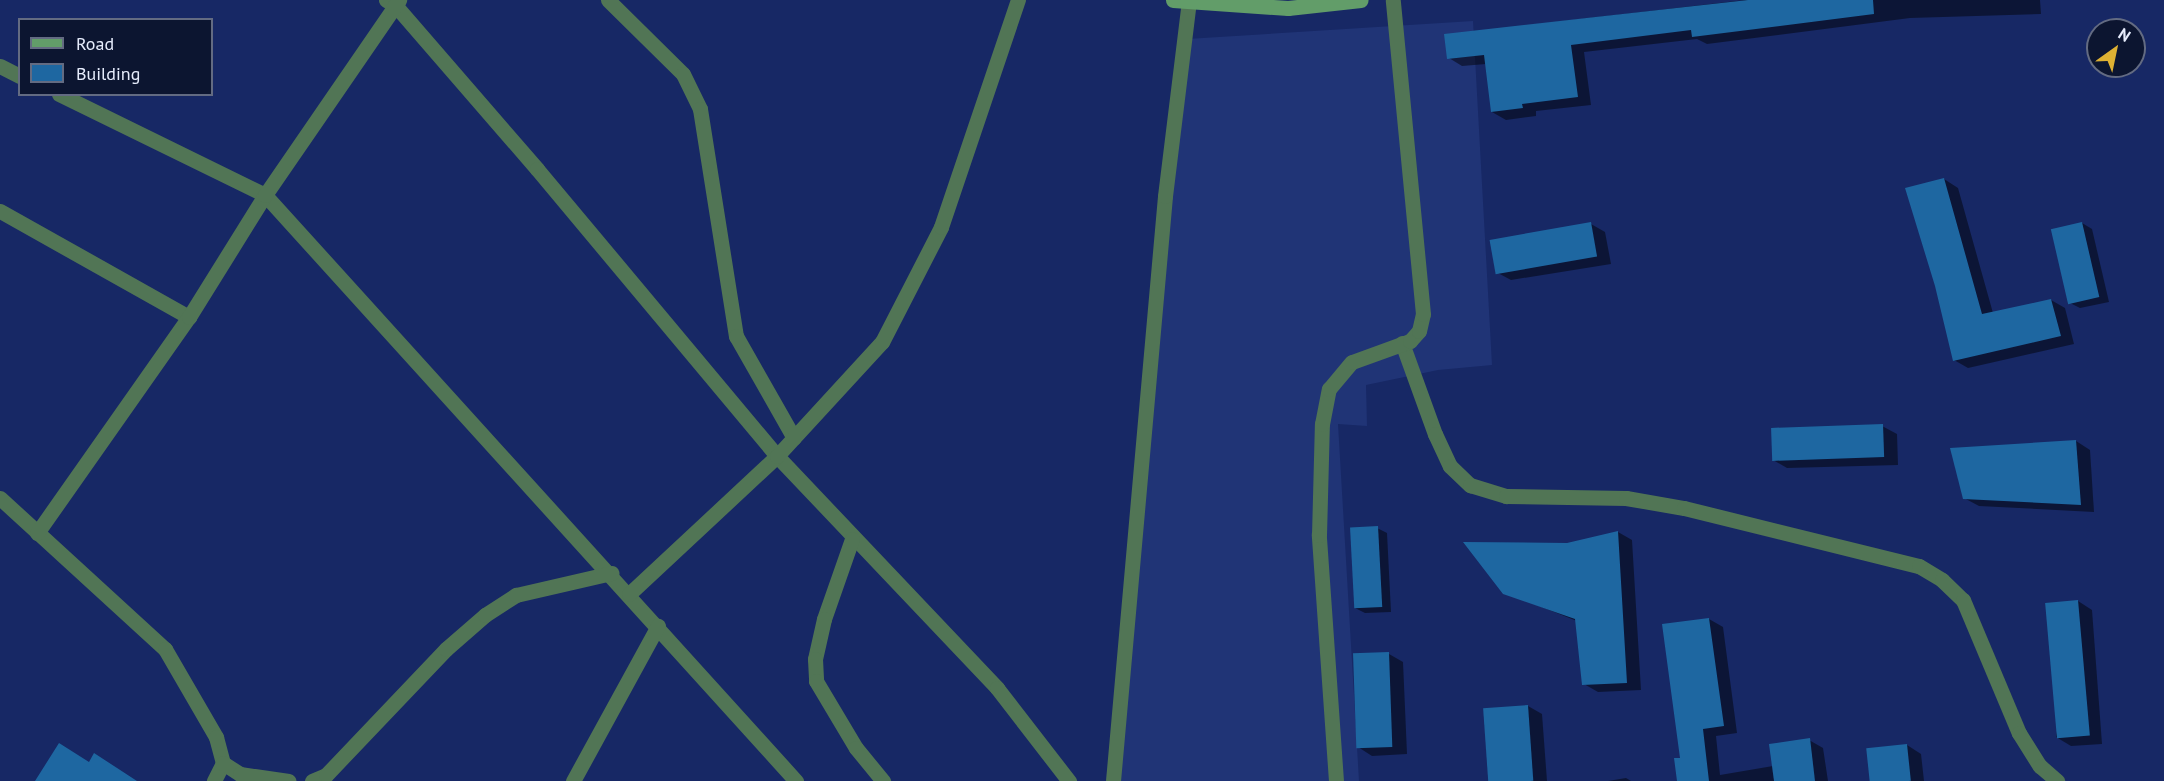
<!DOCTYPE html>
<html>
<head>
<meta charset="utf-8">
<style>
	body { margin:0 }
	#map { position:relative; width:2164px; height:781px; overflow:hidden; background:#172865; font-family:"PT Sans",sans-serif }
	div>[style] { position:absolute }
	.built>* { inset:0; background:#203476 }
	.shadow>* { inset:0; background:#0007 }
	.building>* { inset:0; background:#1e67a1; transform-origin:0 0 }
	.minor>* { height:15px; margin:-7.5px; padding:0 7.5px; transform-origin:7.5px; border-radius:7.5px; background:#517555 }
	.secondary>* { height:15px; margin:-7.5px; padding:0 7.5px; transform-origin:7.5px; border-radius:7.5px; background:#629d69 }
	span { translate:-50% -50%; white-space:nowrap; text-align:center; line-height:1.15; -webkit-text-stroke:6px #0c1530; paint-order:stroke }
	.legend { position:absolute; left:18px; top:18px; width:195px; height:78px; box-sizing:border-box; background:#0c1530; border:2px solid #636b82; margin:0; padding:8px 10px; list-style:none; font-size:18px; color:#e6ecfc }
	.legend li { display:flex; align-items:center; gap:12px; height:30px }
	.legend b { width:30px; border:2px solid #636b82 }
	.north { position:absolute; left:2086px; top:18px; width:60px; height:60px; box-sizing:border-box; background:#0c1530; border:2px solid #636b82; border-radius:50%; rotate:33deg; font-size:16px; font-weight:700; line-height:24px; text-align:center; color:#e6ecfc }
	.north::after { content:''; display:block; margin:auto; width:21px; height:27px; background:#deb133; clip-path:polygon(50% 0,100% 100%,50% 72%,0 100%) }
</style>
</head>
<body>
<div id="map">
	<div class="built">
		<div style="clip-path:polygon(1473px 21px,1492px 365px,1438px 370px,1366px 385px,1367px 426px,1338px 424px,1359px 781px,1106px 781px,1187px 39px)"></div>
	</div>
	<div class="shadow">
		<div style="clip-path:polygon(1745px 0,2040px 0,2041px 14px,1910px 18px,1707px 44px,1697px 39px,1584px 52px,1591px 105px,1536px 111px,1536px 116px,1506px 120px,1492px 112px,1486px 64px,1462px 66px,1449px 58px,1446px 35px)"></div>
		<div style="clip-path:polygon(1944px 179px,1958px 188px,1993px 313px,2051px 300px,2065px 308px,2074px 344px,1968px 368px,1954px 360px)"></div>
		<div style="clip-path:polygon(2082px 223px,2092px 229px,2109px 302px,2080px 308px,2070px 303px)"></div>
		<div style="clip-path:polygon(1591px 224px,1605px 232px,1611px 264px,1511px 280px,1496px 272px)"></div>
		<div style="clip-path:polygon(1882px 426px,1897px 434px,1898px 465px,1787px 468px,1773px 460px)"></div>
		<div style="clip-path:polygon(2076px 441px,2090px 450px,2094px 512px,1979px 506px,1964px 498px)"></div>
		<div style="clip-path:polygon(1377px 528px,1387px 533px,1391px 612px,1365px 613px,1355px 608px)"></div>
		<div style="clip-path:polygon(1618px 532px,1632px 540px,1641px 690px,1598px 692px,1584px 684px,1577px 621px,1504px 592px,1567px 544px)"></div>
		<div style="clip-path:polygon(2078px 601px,2092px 610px,2102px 744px,2071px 746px,2056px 737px)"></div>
		<div style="clip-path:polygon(1709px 619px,1723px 627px,1737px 733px,1716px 736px,1720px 775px,1773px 766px,1809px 740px,1823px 748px,1828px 781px,1678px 781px)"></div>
		<div style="clip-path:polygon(1389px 654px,1403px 662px,1407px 754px,1372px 756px,1358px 747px,1354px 655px)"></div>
		<div style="clip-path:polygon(1528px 706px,1542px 714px,1547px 781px,1490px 781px)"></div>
		<div style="clip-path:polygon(1907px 745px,1921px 754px,1924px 781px,1871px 781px)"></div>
		<div style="clip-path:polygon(1626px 778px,1631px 781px,1608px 781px)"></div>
	</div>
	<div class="building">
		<div style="clip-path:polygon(1748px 0,1873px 0,1874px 14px,1692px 37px,1691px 30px,1571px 45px,1578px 97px,1522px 104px,1523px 108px,1491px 112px,1484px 55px,1447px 59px,1444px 34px)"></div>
		<div style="clip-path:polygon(1944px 178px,1982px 314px,2051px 299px,2061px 336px,1953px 361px,1935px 286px,1905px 188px)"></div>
		<div style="left:1591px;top:222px;width:35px;height:103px;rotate:80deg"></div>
		<div style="left:2082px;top:222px;width:77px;height:32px;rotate:77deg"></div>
		<div style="left:1883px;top:424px;width:33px;height:112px;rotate:88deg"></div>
		<div style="clip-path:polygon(2076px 440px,2081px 505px,1963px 499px,1950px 448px)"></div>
		<div style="left:1378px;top:526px;width:81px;height:28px;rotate:87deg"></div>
		<div style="clip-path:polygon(1618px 531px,1627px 683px,1582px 685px,1575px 619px,1503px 594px,1463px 542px,1567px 543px)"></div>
		<div style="left:2078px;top:600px;width:136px;height:33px;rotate:85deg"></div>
		<div style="clip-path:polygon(1709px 618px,1724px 726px,1703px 729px,1709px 781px,1677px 781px,1674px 758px,1680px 758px,1662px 624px)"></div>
		<div style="left:1389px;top:652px;width:95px;height:36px;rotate:88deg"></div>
		<div style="left:1528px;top:705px;width:76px;height:45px;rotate:86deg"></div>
		<div style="clip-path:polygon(1810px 738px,1815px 781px,1774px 781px,1769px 744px)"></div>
		<div style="clip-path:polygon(59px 743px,89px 762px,94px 753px,137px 781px,35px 781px)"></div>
		<div style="left:1907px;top:744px;width:37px;height:41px;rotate:84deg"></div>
	</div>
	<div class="minor">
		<div style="left:386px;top:0;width:10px;rotate:29deg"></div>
		<div style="left:395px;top:5px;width:217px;rotate:49.1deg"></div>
		<div style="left:537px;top:169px;width:374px;rotate:50.1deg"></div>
		<div style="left:777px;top:456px;width:320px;rotate:46.5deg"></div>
		<div style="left:997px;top:688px;width:118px;rotate:52.3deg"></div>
		<div style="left:608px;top:0;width:105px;rotate:44.6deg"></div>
		<div style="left:683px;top:74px;width:39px;rotate:64deg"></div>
		<div style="left:700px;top:109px;width:230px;rotate:81deg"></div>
		<div style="left:736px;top:336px;width:117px;rotate:60.4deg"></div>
		<div style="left:0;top:66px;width:22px;rotate:27deg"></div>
		<div style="left:59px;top:94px;width:229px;rotate:26.1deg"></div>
		<div style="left:265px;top:195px;width:791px;rotate:47.82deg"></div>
		<div style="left:0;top:211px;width:217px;rotate:29.3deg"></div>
		<div style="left:1402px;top:343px;width:97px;rotate:70.1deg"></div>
		<div style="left:1435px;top:434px;width:35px;rotate:65deg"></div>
		<div style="left:1450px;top:466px;width:28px;rotate:44deg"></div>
		<div style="left:1470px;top:485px;width:38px;rotate:17deg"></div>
		<div style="left:1506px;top:496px;width:120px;rotate:1deg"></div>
		<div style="left:1626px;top:498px;width:59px;rotate:9.8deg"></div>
		<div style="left:1684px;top:508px;width:242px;rotate:13.9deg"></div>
		<div style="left:1919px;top:566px;width:27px;rotate:31deg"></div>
		<div style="left:1942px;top:580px;width:29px;rotate:44deg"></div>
		<div style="left:1963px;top:600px;width:144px;rotate:67.2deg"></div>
		<div style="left:2019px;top:733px;width:39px;rotate:58deg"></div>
		<div style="left:2040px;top:766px;width:23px;rotate:41deg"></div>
		<div style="left:0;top:498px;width:224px;rotate:42.5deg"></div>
		<div style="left:165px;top:649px;width:102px;rotate:59.9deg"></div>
		<div style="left:216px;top:737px;width:27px;rotate:75deg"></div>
		<div style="left:223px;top:763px;width:20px;rotate:117deg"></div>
		<div style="left:37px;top:533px;width:264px;rotate:-54.9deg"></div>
		<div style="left:189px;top:317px;width:144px;rotate:-58.1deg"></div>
		<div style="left:265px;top:195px;width:237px;rotate:-55.5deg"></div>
		<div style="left:852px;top:539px;width:85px;rotate:109.3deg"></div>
		<div style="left:824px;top:619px;width:41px;rotate:102.7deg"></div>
		<div style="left:815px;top:659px;width:22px;rotate:87deg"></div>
		<div style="left:816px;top:681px;width:78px;rotate:59.2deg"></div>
		<div style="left:856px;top:748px;width:43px;rotate:50.7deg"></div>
		<div style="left:629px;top:594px;width:202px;rotate:-43deg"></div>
		<div style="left:777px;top:456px;width:155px;rotate:-47.4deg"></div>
		<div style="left:882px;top:342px;width:129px;rotate:-62.8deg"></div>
		<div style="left:941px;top:227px;width:240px;rotate:-71.3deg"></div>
		<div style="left:223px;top:763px;width:20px;rotate:33deg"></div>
		<div style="left:240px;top:774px;width:49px;rotate:8.1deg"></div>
		<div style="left:312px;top:781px;width:15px;rotate:-23deg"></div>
		<div style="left:326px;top:775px;width:174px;rotate:-46.4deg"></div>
		<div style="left:446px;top:649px;width:52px;rotate:-41.1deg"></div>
		<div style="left:485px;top:615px;width:37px;rotate:-33deg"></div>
		<div style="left:516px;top:595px;width:98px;rotate:-13deg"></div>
		<div style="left:573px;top:781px;width:177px;rotate:-61.3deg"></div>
		<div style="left:1113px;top:781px;width:587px;rotate:-84.92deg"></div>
		<div style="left:1165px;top:196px;width:197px;rotate:-83deg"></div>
		<div style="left:1336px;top:781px;width:247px;rotate:-94deg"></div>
		<div style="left:1319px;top:535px;width:111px;rotate:-88.5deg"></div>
		<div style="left:1322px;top:424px;width:36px;rotate:-79deg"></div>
		<div style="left:1329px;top:389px;width:35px;rotate:-50deg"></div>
		<div style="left:1352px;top:362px;width:62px;rotate:-19.9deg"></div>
		<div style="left:1410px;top:341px;width:13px;rotate:-48deg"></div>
		<div style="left:1419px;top:331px;width:17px;rotate:-77deg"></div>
		<div style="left:1423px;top:314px;width:315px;rotate:-95.5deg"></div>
	</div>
	<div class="secondary">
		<div style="left:1173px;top:0;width:115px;rotate:4deg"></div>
		<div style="left:1288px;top:8px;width:73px;rotate:-6.3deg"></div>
	</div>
	<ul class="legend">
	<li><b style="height:8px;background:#629d69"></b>Road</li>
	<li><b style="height:16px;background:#1e67a1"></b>Building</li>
	</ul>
	<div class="north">N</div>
</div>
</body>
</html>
